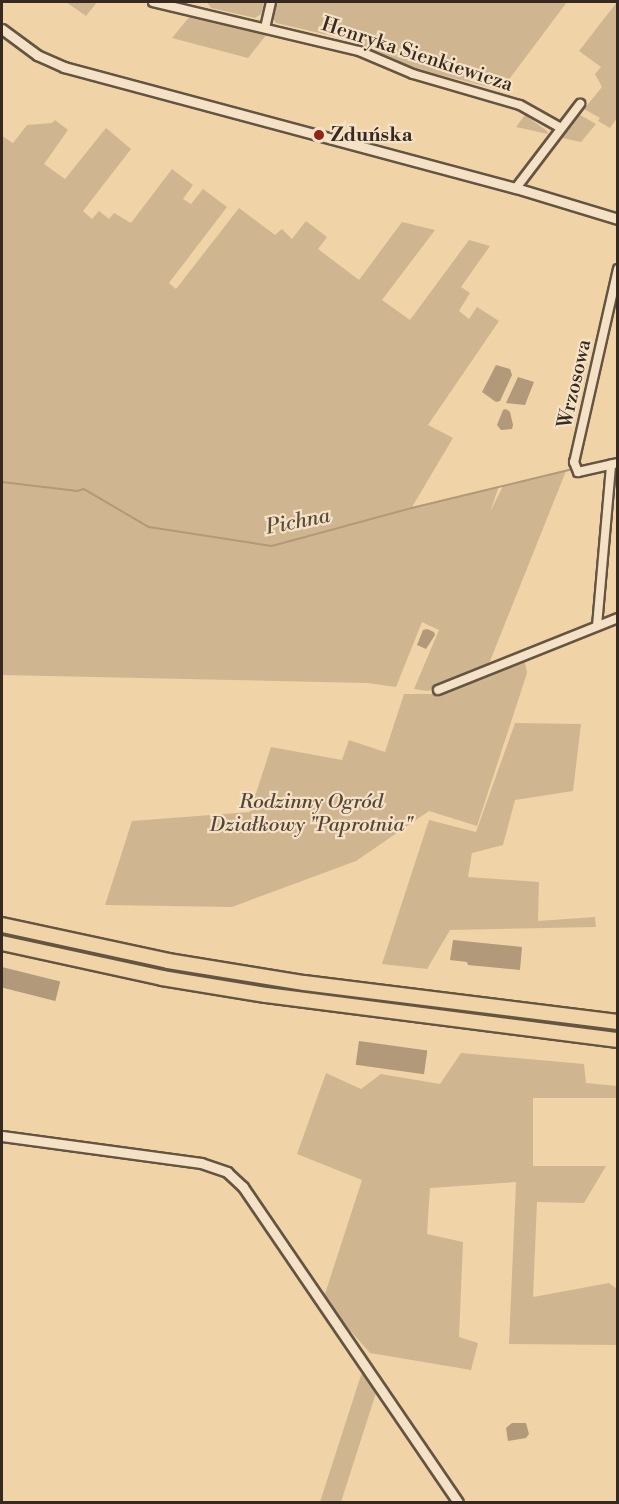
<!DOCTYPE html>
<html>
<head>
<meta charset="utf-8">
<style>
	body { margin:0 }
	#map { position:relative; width:619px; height:1504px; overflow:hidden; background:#f0d3a7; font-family:"Libre Bodoni",serif }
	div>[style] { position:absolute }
	.green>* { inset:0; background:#d0b690 }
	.water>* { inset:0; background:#b19979; transform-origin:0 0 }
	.stream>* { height:1.5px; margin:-0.75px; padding:0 0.75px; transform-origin:0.75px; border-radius:0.75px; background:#b19979 }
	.roads { filter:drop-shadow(2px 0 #645442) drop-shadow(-2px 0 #645442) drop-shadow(0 2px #645442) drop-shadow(0 -2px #645442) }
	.minor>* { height:8px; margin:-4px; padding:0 4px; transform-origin:4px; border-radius:4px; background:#f5e2c6 }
	.tertiary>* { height:9px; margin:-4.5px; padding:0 4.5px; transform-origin:4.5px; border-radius:4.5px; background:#f5e2c6 }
	.motorway>* { height:14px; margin:-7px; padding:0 7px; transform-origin:7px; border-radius:7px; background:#f0d3a7 }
	.dots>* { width:16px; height:16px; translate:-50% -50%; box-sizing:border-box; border:3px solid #f5e2c6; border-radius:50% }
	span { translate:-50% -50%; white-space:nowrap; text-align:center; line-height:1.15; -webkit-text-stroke:4.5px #f5e2c6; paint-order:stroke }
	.street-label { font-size:20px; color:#362920 }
	.poi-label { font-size:20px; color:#362920; font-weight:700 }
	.left { translate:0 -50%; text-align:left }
	.park-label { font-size:20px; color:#554536; font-style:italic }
	.water-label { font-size:21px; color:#5b4b3b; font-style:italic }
	.frame { position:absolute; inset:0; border:3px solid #362920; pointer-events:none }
</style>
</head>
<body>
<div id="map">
	<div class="green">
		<div style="clip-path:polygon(66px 2px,97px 2px,86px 16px)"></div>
		<div style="clip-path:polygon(207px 2px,264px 2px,261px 14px,255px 18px,211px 8px)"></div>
		<div style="clip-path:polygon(276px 2px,567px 2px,501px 90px,412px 68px,350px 40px,276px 23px,272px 17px)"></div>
		<div style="clip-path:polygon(617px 2px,617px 118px,610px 128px,598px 121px,600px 118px,584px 109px,602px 87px,595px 74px,601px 67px,579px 51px)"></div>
		<div style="clip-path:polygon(190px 16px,267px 34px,248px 58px,172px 38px)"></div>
		<div style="clip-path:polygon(525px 115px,547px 131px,548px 134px,516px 127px)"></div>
		<div style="clip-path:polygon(580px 115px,596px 124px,581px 142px,562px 138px)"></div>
		<div style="clip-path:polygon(55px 120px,68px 130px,44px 164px,65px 179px,106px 128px,131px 149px,83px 211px,92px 219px,99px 211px,109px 219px,114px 213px,131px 223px,172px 169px,193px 185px,183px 199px,191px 204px,203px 189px,227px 207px,169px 283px,176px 289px,239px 208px,275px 235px,282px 229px,292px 239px,306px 221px,327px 237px,318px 249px,359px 280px,402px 222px,435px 230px,382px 300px,410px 320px,469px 240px,490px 246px,461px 287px,470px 293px,459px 311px,469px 319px,477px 307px,499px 321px,428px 425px,453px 438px,412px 507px,499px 486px,490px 512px,503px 486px,566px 471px,488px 666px,428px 691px,414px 689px,439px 630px,422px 622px,396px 687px,367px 683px,2px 675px,2px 136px,13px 143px,27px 125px,52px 123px)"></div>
		<div style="clip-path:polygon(525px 662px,527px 673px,477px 826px,429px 811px,356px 861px,232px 907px,105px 905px,132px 821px,250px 812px,271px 747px,342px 760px,349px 740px,385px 752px,404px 694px,441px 694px)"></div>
		<div style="clip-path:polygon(515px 723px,581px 724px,573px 791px,515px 800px,503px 845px,472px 853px,468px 877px,539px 882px,538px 921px,595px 917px,596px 927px,450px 930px,427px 969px,382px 964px,429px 820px,476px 832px)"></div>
		<div style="clip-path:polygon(461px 1053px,584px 1064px,586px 1083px,617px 1086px,617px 1098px,533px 1098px,533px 1166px,606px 1166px,584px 1203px,537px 1202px,533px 1297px,609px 1283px,617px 1289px,617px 1345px,509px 1344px,516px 1182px,430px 1188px,427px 1234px,463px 1242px,459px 1337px,478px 1343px,471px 1370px,370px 1353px,323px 1300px,362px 1180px,297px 1154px,326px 1073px,361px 1089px,381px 1074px,440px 1084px)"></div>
		<div style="clip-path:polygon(362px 1372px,376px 1393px,341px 1502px,320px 1502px)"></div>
	</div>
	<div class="water">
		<div style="clip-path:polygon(496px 365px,510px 369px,512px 375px,500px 401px,496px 402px,482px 392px)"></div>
		<div style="clip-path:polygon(518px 377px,534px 382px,525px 405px,506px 403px)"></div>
		<div style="clip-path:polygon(506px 409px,510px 412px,513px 425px,512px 429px,501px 430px,497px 425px,503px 410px)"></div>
		<div style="clip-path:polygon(427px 629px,434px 632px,435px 635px,426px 649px,417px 645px,423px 630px)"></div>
		<div style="clip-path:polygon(453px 940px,522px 947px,520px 970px,468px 965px,467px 962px,450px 960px)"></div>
		<div style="left:2px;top:967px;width:60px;height:20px;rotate:14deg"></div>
		<div style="left:359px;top:1041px;width:69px;height:24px;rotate:8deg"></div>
		<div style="clip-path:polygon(512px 1423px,526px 1423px,529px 1434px,526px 1438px,508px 1441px,506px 1428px)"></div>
	</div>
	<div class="stream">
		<div style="left:2px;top:482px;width:76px;rotate:6.8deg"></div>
		<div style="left:77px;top:491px;width:7px;rotate:-16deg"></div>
		<div style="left:84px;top:489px;width:75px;rotate:30.3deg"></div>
		<div style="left:149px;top:527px;width:124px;rotate:8.8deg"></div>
		<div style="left:272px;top:546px;width:145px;rotate:-15.2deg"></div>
		<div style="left:412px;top:508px;width:162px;rotate:-13.6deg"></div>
	</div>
	<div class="roads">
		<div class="minor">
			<div style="left:153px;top:2px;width:212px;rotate:13.4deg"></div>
			<div style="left:359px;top:51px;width:59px;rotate:23.1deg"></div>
			<div style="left:413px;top:74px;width:111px;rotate:16.2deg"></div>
			<div style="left:520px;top:105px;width:47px;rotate:29.3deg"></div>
			<div style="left:265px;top:28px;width:27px;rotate:-77deg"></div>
			<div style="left:516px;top:188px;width:106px;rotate:-52.7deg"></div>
			<div style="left:618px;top:269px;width:198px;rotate:102.8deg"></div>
			<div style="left:574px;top:462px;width:11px;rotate:68deg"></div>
			<div style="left:578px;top:472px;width:41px;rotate:-12.7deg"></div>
			<div style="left:597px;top:626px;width:162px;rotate:-85deg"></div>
			<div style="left:438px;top:690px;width:194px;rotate:-21.8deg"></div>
		</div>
		<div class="tertiary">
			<div style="left:2px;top:29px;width:44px;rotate:36.6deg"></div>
			<div style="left:37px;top:55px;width:30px;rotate:24deg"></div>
			<div style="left:64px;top:67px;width:468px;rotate:15deg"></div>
			<div style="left:516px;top:188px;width:107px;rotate:16.9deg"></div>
			<div style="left:2px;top:1136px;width:201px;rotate:7.7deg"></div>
			<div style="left:201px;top:1163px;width:28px;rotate:19deg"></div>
			<div style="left:227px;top:1172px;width:22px;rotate:43deg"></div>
			<div style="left:243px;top:1187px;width:381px;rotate:55.7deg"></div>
		</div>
		<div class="motorway">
			<div style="left:2px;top:925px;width:170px;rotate:12.2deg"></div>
			<div style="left:168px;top:961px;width:138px;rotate:9.2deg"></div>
			<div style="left:304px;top:983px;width:316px;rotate:7.1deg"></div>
			<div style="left:2px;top:943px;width:164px;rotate:12.3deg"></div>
			<div style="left:162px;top:978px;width:105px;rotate:9.3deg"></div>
			<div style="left:266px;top:995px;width:355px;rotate:7.3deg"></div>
		</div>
	</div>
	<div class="dots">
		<div style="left:319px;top:135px;background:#8f2418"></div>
	</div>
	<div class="street-label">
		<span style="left:417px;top:55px;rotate:18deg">Henryka Sienkiewicza</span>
		<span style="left:575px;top:384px;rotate:-77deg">Wrzosowa</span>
	</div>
	<div class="poi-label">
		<span class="left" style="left:331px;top:135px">Zduńska</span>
	</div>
	<div class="park-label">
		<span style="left:311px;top:814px">Rodzinny Ogród<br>Działkowy "Paprotnia"</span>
	</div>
	<div class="water-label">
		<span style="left:298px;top:522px;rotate:-11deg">Pichna</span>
	</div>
	<div class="frame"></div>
</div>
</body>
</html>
